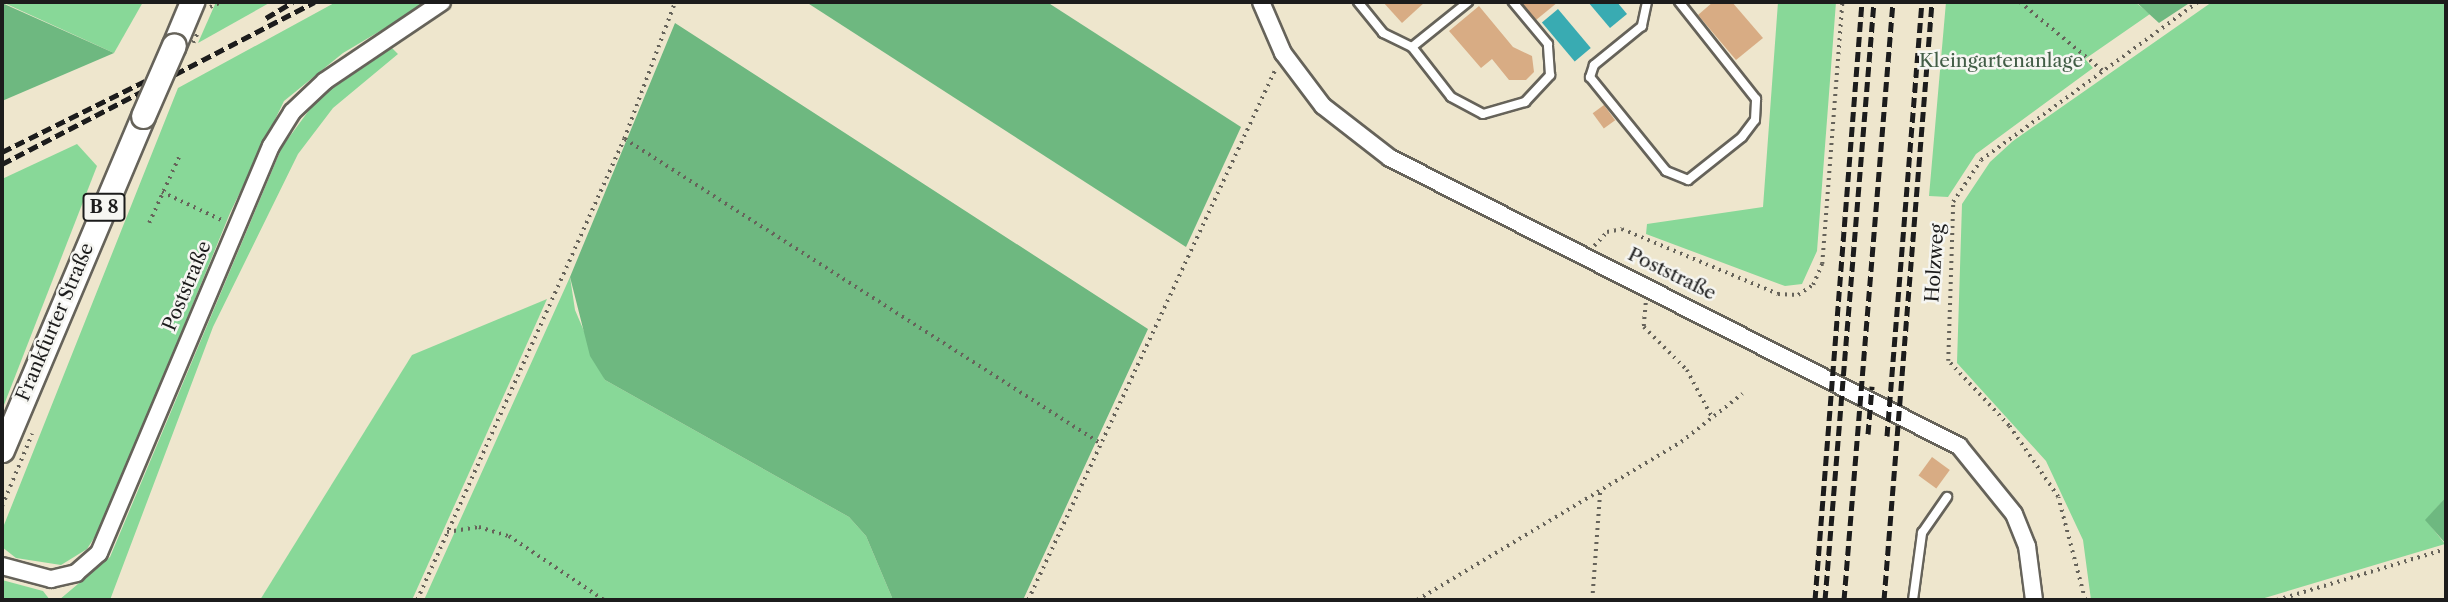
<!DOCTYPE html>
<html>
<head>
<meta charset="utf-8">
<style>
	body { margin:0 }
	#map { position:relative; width:2448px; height:602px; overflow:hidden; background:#eee6cd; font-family:"Libre Caslon Text",serif }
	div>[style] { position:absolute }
	.green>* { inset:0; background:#88d898 }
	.forest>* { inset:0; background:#6eb880 }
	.water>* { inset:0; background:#39abb2; transform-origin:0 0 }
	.building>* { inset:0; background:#d8ac84; transform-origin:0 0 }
	.path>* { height:3.5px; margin-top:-1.75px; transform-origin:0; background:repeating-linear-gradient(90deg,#66635a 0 2px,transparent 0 7px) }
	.roads { filter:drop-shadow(2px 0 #66635a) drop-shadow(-2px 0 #66635a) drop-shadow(0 2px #66635a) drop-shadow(0 -2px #66635a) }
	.lane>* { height:8px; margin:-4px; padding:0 4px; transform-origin:4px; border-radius:4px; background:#fff }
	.street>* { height:16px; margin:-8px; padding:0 8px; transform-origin:8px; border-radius:8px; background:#fff }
	.primary>* { height:23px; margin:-11.5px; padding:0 11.5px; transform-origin:11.5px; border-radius:11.5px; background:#fff }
	.rail>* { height:5px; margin-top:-2.5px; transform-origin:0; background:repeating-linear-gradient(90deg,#1c1c1c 0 10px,transparent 0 15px) }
	.path-bridge>* { height:3.5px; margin-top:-1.75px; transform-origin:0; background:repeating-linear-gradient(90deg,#66635a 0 2px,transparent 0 7px) }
	.bridges { filter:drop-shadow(2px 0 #66635a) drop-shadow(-2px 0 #66635a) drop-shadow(0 2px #66635a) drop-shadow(0 -2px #66635a) }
	.primary-bridge>* { height:23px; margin:-11.5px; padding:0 11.5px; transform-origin:11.5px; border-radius:11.5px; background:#fff }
	span { translate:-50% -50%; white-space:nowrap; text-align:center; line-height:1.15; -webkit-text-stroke:5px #f6f6f2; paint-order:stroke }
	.shield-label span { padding:2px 5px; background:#f6f6f2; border:2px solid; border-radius:5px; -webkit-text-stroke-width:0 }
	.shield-label { font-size:18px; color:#1c1c1c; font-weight:700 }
	.park-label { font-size:19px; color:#425e47 }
	.street-label { font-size:19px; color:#1c1c1c }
	.frame { position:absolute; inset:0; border:4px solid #1c1c1c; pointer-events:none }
</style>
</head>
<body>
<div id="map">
	<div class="green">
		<div style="clip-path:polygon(2px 2px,143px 2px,114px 53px)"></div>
		<div style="clip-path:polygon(216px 2px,271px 2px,198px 43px)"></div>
		<div style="clip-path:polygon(336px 2px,429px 2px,343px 53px,284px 101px,230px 213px,103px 524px,87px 549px,61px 565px,16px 558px,2px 547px,2px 530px,178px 88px)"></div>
		<div style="clip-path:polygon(1778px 2px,1836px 2px,1817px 251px,1802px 284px,1785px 286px,1646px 234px,1647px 224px,1763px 207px)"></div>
		<div style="clip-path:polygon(1946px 2px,2135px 2px,2150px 14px,2085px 59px,2093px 68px,1976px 154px,1948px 197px,1929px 196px)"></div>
		<div style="clip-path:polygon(2212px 2px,2446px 2px,2446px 497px,2426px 520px,2445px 544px,2258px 600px,2091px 600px,2083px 540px,2046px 461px,1957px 363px,1962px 204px,1990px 162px,2013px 141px)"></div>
		<div style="clip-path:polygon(392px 48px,398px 54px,333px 108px,298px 154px,213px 327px,110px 600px,59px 600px,110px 557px,282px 147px,318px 98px)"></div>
		<div style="clip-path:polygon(77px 144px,97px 166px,2px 410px,2px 179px)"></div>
		<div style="clip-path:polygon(570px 277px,575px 310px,605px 380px,849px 517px,866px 536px,893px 600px,424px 600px)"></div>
		<div style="clip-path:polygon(547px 299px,412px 600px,260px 600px,412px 355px)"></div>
		<div style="clip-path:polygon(2px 580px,43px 591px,50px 600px,2px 600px)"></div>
	</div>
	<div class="forest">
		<div style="clip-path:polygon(806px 2px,1047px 2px,1241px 127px,1186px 247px)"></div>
		<div style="clip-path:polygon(2136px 2px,2191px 2px,2159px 23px)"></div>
		<div style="clip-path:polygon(2px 3px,114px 53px,2px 101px)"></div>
		<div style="clip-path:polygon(675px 23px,1148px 329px,1023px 600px,893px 600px,866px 536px,849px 517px,605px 380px,590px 356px,570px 277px)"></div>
		<div style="clip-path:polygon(2446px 497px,2446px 544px,2425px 520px)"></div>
	</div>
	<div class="water">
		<div style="clip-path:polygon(1588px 2px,1617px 2px,1627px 14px,1610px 28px)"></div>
		<div style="left:1558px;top:9px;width:51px;height:21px;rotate:50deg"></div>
	</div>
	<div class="building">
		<div style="clip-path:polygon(1383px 2px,1425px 2px,1402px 23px)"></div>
		<div style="clip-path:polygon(1521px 2px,1558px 2px,1536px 20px)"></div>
		<div style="clip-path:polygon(1713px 2px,1732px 2px,1763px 38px,1736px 60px,1698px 15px)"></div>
		<div style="clip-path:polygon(1479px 6px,1513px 47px,1532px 56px,1534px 72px,1526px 80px,1509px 80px,1492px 59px,1481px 68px,1449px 31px)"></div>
		<div style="left:1604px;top:105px;width:19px;height:14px;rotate:54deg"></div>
		<div style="left:1932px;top:457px;width:22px;height:23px;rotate:36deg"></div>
	</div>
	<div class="path">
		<div style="left:2020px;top:2px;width:107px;rotate:39.7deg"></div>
		<div style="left:210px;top:7px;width:12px;rotate:-24deg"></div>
		<div style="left:625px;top:139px;width:564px;rotate:32.62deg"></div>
		<div style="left:162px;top:192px;width:68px;rotate:25.1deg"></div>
		<div style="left:149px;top:223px;width:72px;rotate:-65.6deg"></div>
		<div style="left:1594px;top:246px;width:19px;rotate:-47deg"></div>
		<div style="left:1607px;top:232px;width:15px;rotate:-11deg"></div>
		<div style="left:1622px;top:229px;width:169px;rotate:22.6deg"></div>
		<div style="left:1778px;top:294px;width:20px;rotate:3deg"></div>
		<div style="left:1798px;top:295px;width:18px;rotate:-34deg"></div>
		<div style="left:1813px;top:285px;width:23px;rotate:-67deg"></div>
		<div style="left:1822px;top:264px;width:263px;rotate:-85.6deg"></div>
		<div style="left:1646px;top:303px;width:24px;rotate:95deg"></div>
		<div style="left:1644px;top:327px;width:61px;rotate:45deg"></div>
		<div style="left:1687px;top:370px;width:53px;rotate:62deg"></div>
		<div style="left:2px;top:506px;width:78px;rotate:-67.4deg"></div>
		<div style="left:447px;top:532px;width:32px;rotate:-9deg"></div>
		<div style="left:479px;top:527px;width:31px;rotate:17deg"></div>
		<div style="left:509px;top:536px;width:115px;rotate:34deg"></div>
		<div style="left:417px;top:600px;width:505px;rotate:-65.82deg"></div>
		<div style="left:624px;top:139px;width:146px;rotate:-69.6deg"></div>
		<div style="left:1028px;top:600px;width:587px;rotate:-65.01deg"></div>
		<div style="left:1417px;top:600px;width:308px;rotate:-30.9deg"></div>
		<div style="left:1681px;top:442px;width:78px;rotate:-38.2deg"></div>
		<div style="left:1592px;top:600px;width:109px;rotate:-85.8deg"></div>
		<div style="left:2085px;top:600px;width:106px;rotate:-104.7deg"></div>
		<div style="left:2058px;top:497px;width:86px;rotate:-124.6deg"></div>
		<div style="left:2009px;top:426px;width:89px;rotate:-133.2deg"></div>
		<div style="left:1948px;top:361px;width:159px;rotate:-88.2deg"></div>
		<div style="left:1953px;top:202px;width:50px;rotate:-56.3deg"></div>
		<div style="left:1981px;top:160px;width:268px;rotate:-36.1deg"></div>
		<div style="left:2277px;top:600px;width:173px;rotate:-16.8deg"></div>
	</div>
	<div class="roads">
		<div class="lane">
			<div style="left:1358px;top:2px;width:40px;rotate:51deg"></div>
			<div style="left:1383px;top:33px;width:32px;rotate:26deg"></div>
			<div style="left:1468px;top:2px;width:72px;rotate:141.2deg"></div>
			<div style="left:1412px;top:47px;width:63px;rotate:52deg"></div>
			<div style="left:1451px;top:97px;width:36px;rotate:28deg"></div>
			<div style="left:1483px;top:114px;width:44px;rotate:-15.9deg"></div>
			<div style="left:1525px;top:102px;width:37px;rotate:-47deg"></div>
			<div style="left:1550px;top:75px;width:31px;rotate:-94deg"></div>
			<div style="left:1548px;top:44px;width:55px;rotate:-129.8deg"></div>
			<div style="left:1647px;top:2px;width:25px;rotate:102deg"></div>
			<div style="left:1642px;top:26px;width:62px;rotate:140.9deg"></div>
			<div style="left:1594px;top:65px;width:13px;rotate:108deg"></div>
			<div style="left:1590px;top:77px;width:121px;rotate:51deg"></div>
			<div style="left:1666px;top:171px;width:24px;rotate:22deg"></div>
			<div style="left:1688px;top:180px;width:69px;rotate:-38.5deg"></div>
			<div style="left:1742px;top:137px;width:21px;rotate:-53deg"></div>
			<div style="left:1755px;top:120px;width:21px;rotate:-87deg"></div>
			<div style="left:1756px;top:99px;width:124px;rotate:-128.4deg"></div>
			<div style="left:1913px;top:600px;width:68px;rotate:-82.3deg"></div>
			<div style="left:1922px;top:533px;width:44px;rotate:-55.2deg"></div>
		</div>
		<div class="street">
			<div style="left:1261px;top:2px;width:56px;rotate:66.7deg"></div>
			<div style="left:1283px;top:53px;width:66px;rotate:53deg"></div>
			<div style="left:1323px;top:106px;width:85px;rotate:37.8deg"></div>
			<div style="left:1390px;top:158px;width:638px;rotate:26.85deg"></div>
			<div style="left:1959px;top:446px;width:87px;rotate:51deg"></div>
			<div style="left:2014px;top:514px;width:35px;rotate:68deg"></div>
			<div style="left:2027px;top:546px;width:54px;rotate:82.6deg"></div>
			<div style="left:2px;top:566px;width:51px;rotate:14.9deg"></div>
			<div style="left:51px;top:579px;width:26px;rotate:-13deg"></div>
			<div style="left:76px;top:573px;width:30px;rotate:-41deg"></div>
			<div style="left:99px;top:553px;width:442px;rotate:-67.1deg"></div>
			<div style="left:271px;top:146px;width:40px;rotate:-58deg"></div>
			<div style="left:292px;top:112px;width:45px;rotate:-43.2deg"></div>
			<div style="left:325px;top:81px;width:141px;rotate:-34deg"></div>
		</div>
		<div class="primary">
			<div style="left:174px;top:45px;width:47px;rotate:-67.3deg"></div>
			<div style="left:2px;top:450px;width:363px;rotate:-67.1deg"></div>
		</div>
	</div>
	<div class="rail">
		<div style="left:266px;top:18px;width:31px;rotate:-31deg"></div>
		<div style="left:2px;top:152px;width:198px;rotate:-26.4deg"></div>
		<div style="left:2px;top:164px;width:352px;rotate:-27.4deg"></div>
		<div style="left:1868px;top:434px;width:48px;rotate:-85.2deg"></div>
		<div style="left:1887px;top:436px;width:435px;rotate:-85.4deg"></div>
		<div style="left:1815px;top:600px;width:600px;rotate:-85.51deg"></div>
		<div style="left:1825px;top:600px;width:600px;rotate:-85.32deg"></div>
		<div style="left:1844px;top:600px;width:600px;rotate:-85.32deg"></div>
		<div style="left:1884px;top:600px;width:600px;rotate:-85.41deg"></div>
	</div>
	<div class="path-bridge">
		<div style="left:193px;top:43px;width:10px;rotate:-66deg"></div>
	</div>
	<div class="bridges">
		<div class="primary-bridge">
			<div style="left:143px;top:116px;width:77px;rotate:-66.4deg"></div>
		</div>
	</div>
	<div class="shield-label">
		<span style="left:104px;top:207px">B 8</span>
	</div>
	<div class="park-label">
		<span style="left:2001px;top:61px">Kleingartenanlage</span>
	</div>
	<div class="street-label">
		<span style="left:1935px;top:263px;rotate:-86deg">Holzweg</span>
		<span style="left:1672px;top:274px;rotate:26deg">Poststraße</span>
		<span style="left:187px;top:286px;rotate:-67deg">Poststraße</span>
		<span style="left:55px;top:322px;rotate:-67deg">Frankfurter Straße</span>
	</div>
	<div class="frame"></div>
</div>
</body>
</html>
